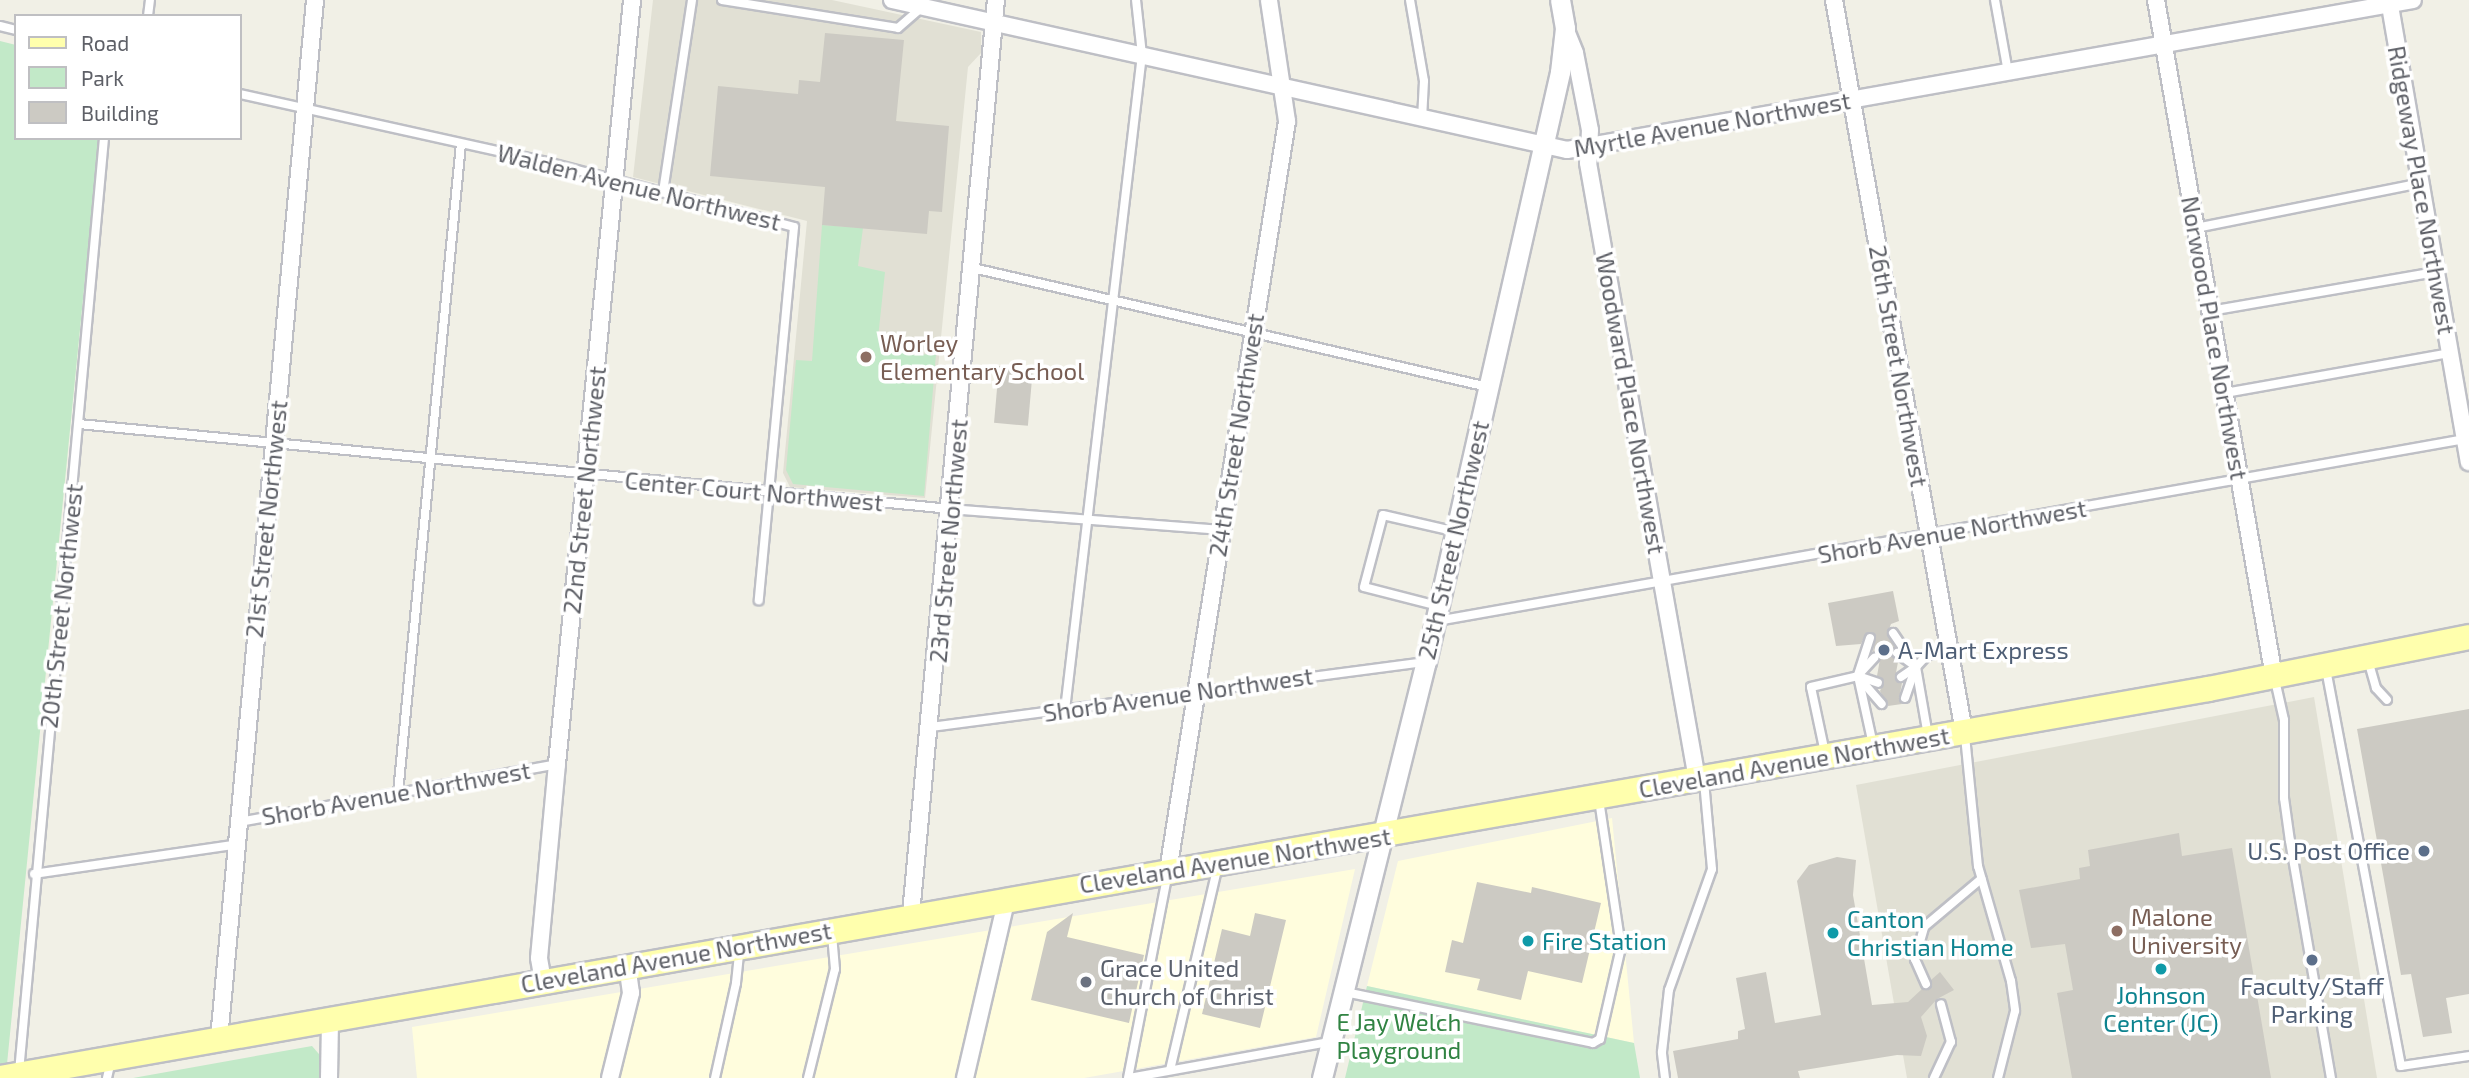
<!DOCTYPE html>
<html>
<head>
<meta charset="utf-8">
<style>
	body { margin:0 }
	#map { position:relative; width:2469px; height:1078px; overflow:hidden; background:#f1f0e6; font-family:"Exo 2",sans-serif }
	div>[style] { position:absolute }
	.commercial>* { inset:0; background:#fffddd }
	.education>* { inset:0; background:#e1e0d4 }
	.green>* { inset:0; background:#c2e9c8 }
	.building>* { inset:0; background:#cccac3; transform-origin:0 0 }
	.roads { filter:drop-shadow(2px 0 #bebfc5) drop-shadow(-2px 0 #bebfc5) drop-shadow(0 2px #bebfc5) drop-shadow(0 -2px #bebfc5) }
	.service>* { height:8px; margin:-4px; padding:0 4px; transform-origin:4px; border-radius:4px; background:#fff }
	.minor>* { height:16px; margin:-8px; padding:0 8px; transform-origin:8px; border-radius:8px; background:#fff }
	.tertiary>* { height:19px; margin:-9.5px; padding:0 9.5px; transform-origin:9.5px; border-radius:9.5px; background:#fff }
	.primary>* { height:24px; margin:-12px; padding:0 12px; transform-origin:12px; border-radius:12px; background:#ffffad }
	.dots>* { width:19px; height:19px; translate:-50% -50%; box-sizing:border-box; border:4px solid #fff; border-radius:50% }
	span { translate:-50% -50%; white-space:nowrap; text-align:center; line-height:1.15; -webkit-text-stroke:7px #fff; paint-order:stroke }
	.street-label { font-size:24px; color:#5e6067 }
	.education-label { font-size:24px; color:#785e54 }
	.left { translate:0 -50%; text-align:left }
	.service-label { font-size:24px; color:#4e5e75 }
	.right { translate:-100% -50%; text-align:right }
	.culture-label { font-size:24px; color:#0d838f }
	.worship-label { font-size:24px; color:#5b616d }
	.park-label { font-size:24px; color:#308342 }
	.legend { position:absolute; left:14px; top:14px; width:228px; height:126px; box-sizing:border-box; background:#fff; border:2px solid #bfbfc2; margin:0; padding:9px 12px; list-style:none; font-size:21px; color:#5e6067 }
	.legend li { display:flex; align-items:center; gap:14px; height:35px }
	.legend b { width:35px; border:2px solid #bfbfc2 }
</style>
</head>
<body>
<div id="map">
	<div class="commercial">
		<div style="clip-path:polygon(1612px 818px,1634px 1043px,1367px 986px,1398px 861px)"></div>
		<div style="clip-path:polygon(1355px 869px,1316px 1037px,1084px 1078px,417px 1078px,412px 1027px)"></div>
	</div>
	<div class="education">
		<div style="clip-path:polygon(653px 0,832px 0,981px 32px,981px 53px,968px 67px,925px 498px,790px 487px,783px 473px,807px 221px,633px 177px)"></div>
		<div style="clip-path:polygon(2314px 697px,2377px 1078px,1907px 1078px,1856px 785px)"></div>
	</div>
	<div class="green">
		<div style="clip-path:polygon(0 41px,16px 45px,16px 138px,99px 138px,7px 1064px,0 1065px)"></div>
		<div style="clip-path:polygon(822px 225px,863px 228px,858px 266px,885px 272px,878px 338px,908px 355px,936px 354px,924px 496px,793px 484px,786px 470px,796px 360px,812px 361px)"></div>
		<div style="clip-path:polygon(1367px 986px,1634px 1043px,1640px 1078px,1345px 1078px)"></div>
		<div style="clip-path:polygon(312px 1046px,325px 1061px,321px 1078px,133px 1078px)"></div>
	</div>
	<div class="building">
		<div style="clip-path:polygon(825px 33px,904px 40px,896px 121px,949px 126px,942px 212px,929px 211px,927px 234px,822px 225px,825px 187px,710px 176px,718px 86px,798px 94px,799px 80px,820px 82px)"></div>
		<div style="left:999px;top:366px;width:34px;height:57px;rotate:5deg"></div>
		<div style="clip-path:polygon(1893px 591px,1899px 621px,1891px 624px,1887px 634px,1895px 647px,1891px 655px,1898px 662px,1895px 678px,1902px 683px,1899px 699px,1902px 704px,1888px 706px,1880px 691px,1884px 682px,1877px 676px,1880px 659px,1873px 652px,1875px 634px,1866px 633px,1861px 644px,1836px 646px,1828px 603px)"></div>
		<div style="clip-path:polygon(2469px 709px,2469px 994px,2446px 998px,2452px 1033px,2423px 1037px,2411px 974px,2401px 975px,2357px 729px)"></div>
		<div style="clip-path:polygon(2179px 833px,2182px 856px,2232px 848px,2271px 1078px,2072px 1078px,2057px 993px,2073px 990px,2065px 944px,2031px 948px,2019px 890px,2080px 879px,2079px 868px,2090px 866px,2088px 850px)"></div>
		<div style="clip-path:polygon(1837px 857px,1856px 860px,1853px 895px,1872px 1005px,1908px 1002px,1922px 989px,1931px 988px,1931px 980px,1940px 972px,1954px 990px,1937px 999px,1921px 1017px,1927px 1036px,1921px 1056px,1897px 1055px,1798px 1071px,1800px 1078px,1678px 1078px,1673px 1051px,1738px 1039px,1738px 1031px,1745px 1029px,1736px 978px,1766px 972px,1775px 1023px,1821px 1015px,1797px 881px,1809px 865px)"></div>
		<div style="clip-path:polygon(1477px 882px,1531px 893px,1532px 887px,1601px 903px,1582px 983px,1528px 971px,1521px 1000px,1477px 990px,1480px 979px,1445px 972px,1452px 940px,1463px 943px)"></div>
		<div style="clip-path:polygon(1073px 913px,1067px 937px,1144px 955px,1129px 1023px,1031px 1000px,1047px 932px)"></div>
		<div style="clip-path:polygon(1255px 913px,1286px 920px,1260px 1028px,1202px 1014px,1222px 929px,1250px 936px)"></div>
	</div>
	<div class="roads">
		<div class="service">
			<div style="left:722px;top:0;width:178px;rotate:9deg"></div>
			<div style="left:898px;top:28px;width:32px;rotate:-41deg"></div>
			<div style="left:1410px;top:0;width:82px;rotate:80.2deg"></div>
			<div style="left:1424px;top:81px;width:36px;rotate:93deg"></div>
			<div style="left:1995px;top:0;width:73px;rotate:79.8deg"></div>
			<div style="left:148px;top:16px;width:16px;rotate:-83deg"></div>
			<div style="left:0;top:26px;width:16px;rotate:14deg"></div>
			<div style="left:240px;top:94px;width:318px;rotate:12.5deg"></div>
			<div style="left:550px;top:163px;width:252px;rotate:14.7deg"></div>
			<div style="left:794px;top:227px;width:375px;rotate:95.4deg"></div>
			<div style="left:663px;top:192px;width:194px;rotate:-81.4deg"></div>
			<div style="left:2196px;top:228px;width:229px;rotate:-11.3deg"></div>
			<div style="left:973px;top:268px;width:529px;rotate:13.01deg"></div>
			<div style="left:2210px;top:311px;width:229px;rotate:-9.8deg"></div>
			<div style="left:2225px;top:393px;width:229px;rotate:-10.1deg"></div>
			<div style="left:79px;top:424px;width:875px;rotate:5.57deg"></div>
			<div style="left:950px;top:509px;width:272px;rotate:4.4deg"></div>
			<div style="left:1438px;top:606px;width:76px;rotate:-165.6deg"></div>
			<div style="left:1364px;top:587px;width:74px;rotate:-75.2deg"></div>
			<div style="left:1383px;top:515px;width:72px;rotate:12.9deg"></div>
			<div style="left:1437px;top:621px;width:1044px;rotate:-10.04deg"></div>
			<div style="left:1893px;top:633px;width:41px;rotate:55.9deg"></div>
			<div style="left:1916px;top:667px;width:16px;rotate:-47deg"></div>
			<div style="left:1927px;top:655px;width:23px;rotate:-10deg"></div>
			<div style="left:1870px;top:638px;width:40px;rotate:108deg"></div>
			<div style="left:1858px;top:676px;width:71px;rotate:77.7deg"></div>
			<div style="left:1897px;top:653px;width:24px;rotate:36deg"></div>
			<div style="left:1916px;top:667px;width:70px;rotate:80.1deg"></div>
			<div style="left:2368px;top:660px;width:29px;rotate:74deg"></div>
			<div style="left:2376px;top:688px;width:16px;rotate:47deg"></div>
			<div style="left:2326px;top:669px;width:404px;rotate:79.3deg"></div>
			<div style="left:2401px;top:1066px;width:69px;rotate:-8.4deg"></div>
			<div style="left:1862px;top:671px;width:18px;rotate:-47deg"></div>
			<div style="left:1901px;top:677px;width:18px;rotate:-34deg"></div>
			<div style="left:1860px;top:679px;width:33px;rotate:49deg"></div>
			<div style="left:2275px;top:680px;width:41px;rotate:77.3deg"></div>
			<div style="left:2284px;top:720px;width:78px;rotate:90deg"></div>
			<div style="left:2284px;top:798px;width:43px;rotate:82.1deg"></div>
			<div style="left:2290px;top:841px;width:241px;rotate:80.2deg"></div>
			<div style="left:1905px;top:698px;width:31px;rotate:-71deg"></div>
			<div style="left:1065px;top:710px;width:660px;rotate:-83.3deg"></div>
			<div style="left:1142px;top:55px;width:55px;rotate:-96.2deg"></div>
			<div style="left:931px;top:727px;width:497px;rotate:-7.5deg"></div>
			<div style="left:1965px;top:736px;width:131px;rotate:84.3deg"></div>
			<div style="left:1978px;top:866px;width:120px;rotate:74deg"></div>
			<div style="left:2011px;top:981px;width:30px;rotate:82deg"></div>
			<div style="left:2015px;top:1011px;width:69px;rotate:104.2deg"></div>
			<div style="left:1825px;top:753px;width:67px;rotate:-102deg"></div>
			<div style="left:1811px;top:687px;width:48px;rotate:-13.2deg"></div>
			<div style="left:1858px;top:676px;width:21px;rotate:19deg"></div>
			<div style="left:398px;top:793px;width:652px;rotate:-84.46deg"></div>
			<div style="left:239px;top:822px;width:323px;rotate:-10.3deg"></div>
			<div style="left:34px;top:874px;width:202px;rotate:-8.3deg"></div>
			<div style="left:1926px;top:984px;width:27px;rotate:-114deg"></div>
			<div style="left:1915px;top:959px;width:33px;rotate:-74deg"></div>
			<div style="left:1924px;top:927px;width:75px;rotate:-40.1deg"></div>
			<div style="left:1345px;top:992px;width:253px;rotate:11.6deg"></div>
			<div style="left:1593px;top:1043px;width:8px;rotate:-30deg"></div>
			<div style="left:1600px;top:1039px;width:94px;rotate:-77.1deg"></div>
			<div style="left:1621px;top:947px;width:149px;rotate:-98.5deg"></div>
			<div style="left:1170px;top:1070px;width:206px;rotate:-76.8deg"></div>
			<div style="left:19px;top:1072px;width:938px;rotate:-84.8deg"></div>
			<div style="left:107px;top:1078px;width:17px;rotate:-77deg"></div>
			<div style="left:715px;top:1078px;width:97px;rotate:-77.5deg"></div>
			<div style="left:736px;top:983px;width:31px;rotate:-84deg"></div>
			<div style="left:808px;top:1078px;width:112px;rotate:-76.1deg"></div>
			<div style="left:835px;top:969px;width:35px;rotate:-95deg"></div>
			<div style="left:1128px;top:1078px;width:205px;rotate:-79deg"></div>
			<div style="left:1129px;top:1078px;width:204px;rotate:-10.2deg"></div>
			<div style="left:1665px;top:1078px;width:26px;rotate:-97deg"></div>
			<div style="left:1662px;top:1052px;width:62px;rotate:-83.6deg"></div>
			<div style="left:1669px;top:990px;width:128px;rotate:-70.4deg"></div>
			<div style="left:1712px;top:869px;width:88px;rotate:-95.2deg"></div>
			<div style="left:1934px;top:1078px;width:40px;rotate:-65deg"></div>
			<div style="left:1951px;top:1042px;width:39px;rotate:-105deg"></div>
		</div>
		<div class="minor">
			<div style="left:892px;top:0;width:691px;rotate:12.53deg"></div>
			<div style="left:1567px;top:150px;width:859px;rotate:-10.05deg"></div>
			<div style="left:1834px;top:0;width:743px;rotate:79.93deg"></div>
			<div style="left:2156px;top:0;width:687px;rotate:80.11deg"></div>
			<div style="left:2389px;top:0;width:469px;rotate:80.2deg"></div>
			<div style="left:1565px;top:28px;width:27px;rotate:68deg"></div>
			<div style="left:1575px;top:53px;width:78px;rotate:79deg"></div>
			<div style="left:1590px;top:130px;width:33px;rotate:93deg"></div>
			<div style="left:1588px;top:163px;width:626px;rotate:79.97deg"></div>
			<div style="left:1168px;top:871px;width:759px;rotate:-80.98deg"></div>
			<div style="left:1287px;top:121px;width:122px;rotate:-98.5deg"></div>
			<div style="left:911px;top:914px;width:918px;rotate:-84.69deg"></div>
			<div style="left:543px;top:981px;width:23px;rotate:-100deg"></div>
			<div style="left:539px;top:958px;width:195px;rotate:-84.7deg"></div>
			<div style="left:557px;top:764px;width:768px;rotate:-84.39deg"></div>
			<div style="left:219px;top:1039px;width:1043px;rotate:-84.72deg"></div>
			<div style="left:329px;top:1078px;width:59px;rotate:-89deg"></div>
			<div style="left:610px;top:1078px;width:88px;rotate:-76.1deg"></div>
			<div style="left:631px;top:993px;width:27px;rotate:-98deg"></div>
			<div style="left:965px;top:1078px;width:185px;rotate:-76.9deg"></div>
		</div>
		<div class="tertiary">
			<div style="left:1322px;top:1078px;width:429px;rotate:-76deg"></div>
			<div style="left:1426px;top:662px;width:605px;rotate:-77.2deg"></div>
			<div style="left:1560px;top:72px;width:44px;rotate:-83.5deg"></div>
			<div style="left:1565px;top:28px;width:28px;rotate:-100deg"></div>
		</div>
		<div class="primary">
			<div style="left:0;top:1078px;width:2243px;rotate:-9.99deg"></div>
			<div style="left:2209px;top:689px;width:265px;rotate:-11.3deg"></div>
		</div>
	</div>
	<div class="dots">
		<div style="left:866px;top:357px;background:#8d6e63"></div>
		<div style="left:1884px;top:650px;background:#5c6f8a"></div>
		<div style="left:2424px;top:851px;background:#5c6f8a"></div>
		<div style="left:2117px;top:931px;background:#8d6e63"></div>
		<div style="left:1833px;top:933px;background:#0f9aa8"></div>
		<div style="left:1528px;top:941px;background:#0f9aa8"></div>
		<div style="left:2312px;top:960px;background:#5c6f8a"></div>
		<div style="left:2161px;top:969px;background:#0f9aa8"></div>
		<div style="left:1086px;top:982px;background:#6b7280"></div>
	</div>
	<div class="street-label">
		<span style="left:1712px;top:124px;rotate:-10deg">Myrtle Avenue Northwest</span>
		<span style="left:639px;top:187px;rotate:14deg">Walden Avenue Northwest</span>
		<span style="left:2422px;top:190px;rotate:80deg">Ridgeway Place Northwest</span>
		<span style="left:2215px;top:338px;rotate:80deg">Norwood Place Northwest</span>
		<span style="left:1899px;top:366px;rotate:80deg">26th Street Northwest</span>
		<span style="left:1631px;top:403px;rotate:80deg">Woodward Place Northwest</span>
		<span style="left:1236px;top:435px;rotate:-81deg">24th Street Northwest</span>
		<span style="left:584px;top:490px;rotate:-84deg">22nd Street Northwest</span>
		<span style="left:754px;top:491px;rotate:5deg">Center Court Northwest</span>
		<span style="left:266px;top:519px;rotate:-84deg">21st Street Northwest</span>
		<span style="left:1952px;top:531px;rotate:-10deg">Shorb Avenue Northwest</span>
		<span style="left:1453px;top:540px;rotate:-77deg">25th Street Northwest</span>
		<span style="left:948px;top:541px;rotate:-85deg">23rd Street Northwest</span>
		<span style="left:61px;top:606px;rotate:-84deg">20th Street Northwest</span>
		<span style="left:1178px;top:694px;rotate:-8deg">Shorb Avenue Northwest</span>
		<span style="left:1794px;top:762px;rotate:-10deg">Cleveland Avenue Northwest</span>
		<span style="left:396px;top:793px;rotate:-10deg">Shorb Avenue Northwest</span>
		<span style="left:1235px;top:860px;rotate:-9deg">Cleveland Avenue Northwest</span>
		<span style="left:676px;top:957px;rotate:-10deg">Cleveland Avenue Northwest</span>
	</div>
	<div class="education-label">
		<span class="left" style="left:880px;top:357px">Worley<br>Elementary School</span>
		<span class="left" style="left:2131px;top:931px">Malone<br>University</span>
	</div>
	<div class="service-label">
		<span class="left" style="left:1898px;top:650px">A-Mart Express</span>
		<span class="right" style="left:2410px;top:851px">U.S. Post Office</span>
		<span style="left:2312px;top:1000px">Faculty/Staff<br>Parking</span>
	</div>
	<div class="culture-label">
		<span class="left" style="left:1847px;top:933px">Canton<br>Christian Home</span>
		<span class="left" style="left:1542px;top:941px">Fire Station</span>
		<span style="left:2161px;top:1009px">Johnson<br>Center (JC)</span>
	</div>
	<div class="worship-label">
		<span class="left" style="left:1100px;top:982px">Grace United<br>Church of Christ</span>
	</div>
	<div class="park-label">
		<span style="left:1399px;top:1036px">E Jay Welch<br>Playground</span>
	</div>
	<ul class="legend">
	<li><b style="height:9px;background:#ffffad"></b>Road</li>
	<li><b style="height:19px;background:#c2e9c8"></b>Park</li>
	<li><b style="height:19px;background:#cccac3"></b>Building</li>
	</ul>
</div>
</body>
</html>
